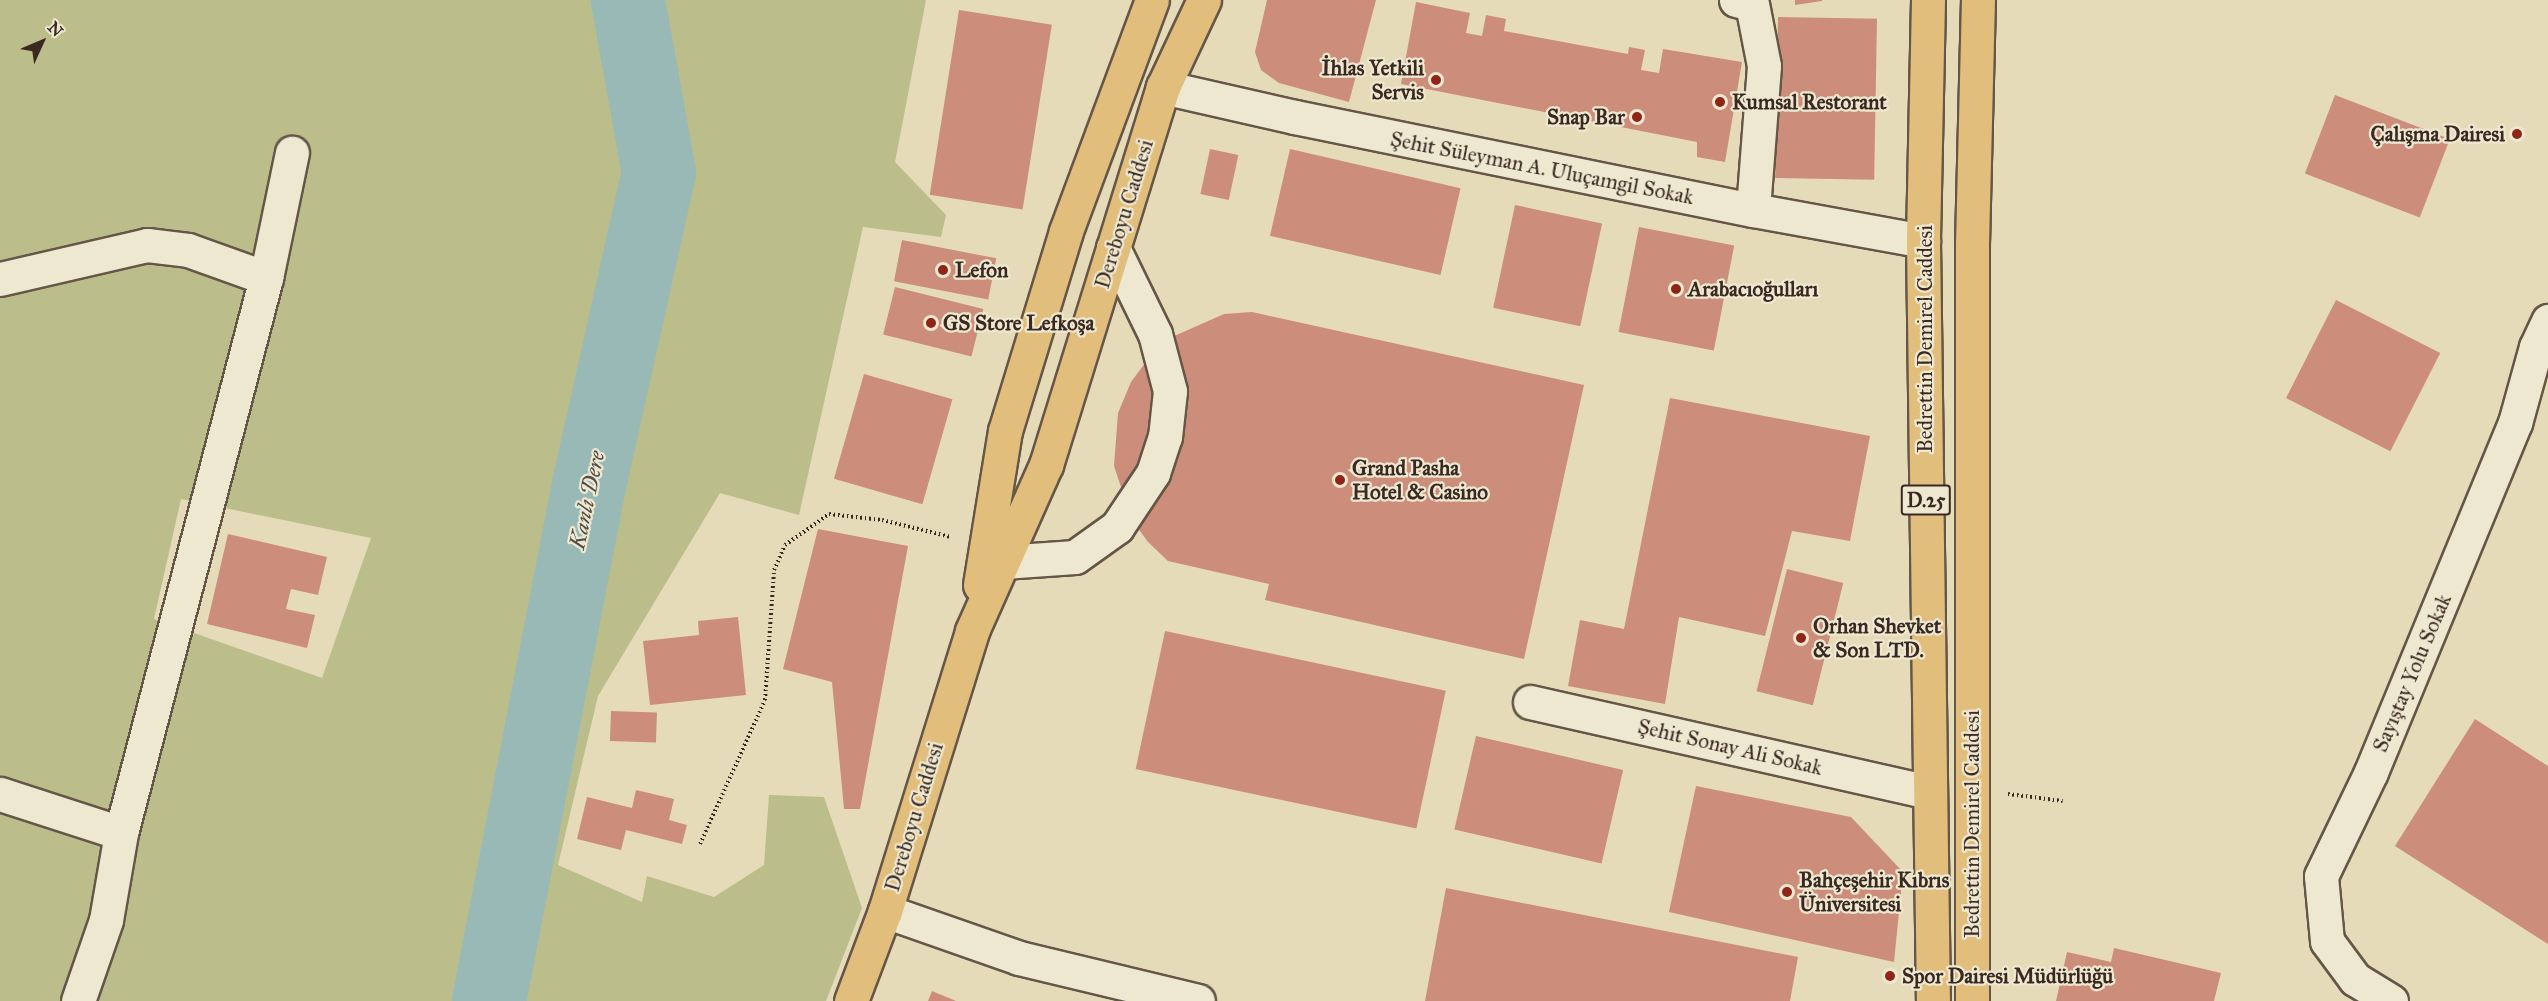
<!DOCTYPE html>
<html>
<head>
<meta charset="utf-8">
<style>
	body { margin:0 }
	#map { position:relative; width:2548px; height:1001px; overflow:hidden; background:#e5dbb8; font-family:"IM FELL Great Primer",serif }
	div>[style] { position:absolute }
	.green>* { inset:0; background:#bbbe8a }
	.river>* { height:74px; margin:-37px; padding:0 37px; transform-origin:37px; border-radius:37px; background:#98b9b6 }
	.building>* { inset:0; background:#cc8d7b; transform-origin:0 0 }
	.path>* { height:4px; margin-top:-2px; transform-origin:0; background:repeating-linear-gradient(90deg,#3a2922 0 1.5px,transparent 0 4.5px) }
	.roads { filter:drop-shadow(2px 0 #655648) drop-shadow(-2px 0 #655648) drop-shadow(0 2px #655648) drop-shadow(0 -2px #655648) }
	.minor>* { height:33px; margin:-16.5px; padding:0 16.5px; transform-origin:16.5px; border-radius:16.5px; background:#eee8d1 }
	.major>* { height:33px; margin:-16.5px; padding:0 16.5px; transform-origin:16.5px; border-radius:16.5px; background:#e2be7c }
	.dots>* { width:16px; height:16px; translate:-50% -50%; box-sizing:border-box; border:3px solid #eee8d1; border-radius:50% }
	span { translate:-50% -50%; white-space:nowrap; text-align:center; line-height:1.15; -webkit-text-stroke:4.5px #eee8d1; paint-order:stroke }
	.shield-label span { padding:2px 4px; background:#eee8d1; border:2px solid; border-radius:4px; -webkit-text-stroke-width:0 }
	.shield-label { font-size:20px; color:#3a2922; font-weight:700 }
	.poi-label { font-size:21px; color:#3a2922; font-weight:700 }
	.right { translate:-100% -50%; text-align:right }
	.left { translate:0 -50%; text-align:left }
	.street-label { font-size:21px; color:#3a2922 }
	.water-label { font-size:22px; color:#524d47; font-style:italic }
	.north { position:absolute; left:12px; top:12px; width:60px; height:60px; -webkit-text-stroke:4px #eee8d1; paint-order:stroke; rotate:46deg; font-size:16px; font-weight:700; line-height:24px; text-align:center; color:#3a2922 }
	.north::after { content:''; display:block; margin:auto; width:21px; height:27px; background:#3a2922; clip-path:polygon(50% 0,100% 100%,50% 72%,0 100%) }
</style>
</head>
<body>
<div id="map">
	<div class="green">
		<div style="clip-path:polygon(evenodd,0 0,926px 0,895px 162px,946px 215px,941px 237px,863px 227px,799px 515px,720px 493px,598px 696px,558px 865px,642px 902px,647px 876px,714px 897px,764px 865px,769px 795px,824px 797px,862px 908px,826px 1001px,0 1001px,0 0,181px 499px,371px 538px,322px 678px,154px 619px,181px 499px)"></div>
	</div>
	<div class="river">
		<div style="left:489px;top:1001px;width:526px;rotate:-79.03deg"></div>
		<div style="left:589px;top:485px;width:320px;rotate:-77.4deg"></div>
		<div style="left:659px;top:173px;width:176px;rotate:-100.2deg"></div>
	</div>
	<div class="building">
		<div style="clip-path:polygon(1267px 0,1376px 0,1349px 102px,1279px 83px,1261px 70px,1255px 52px)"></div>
		<div style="clip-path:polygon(1795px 0,1822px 0,1822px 1px,1795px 5px)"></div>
		<div style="clip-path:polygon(1416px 2px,1470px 13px,1466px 33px,1482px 36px,1486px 15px,1506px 19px,1504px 31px,1628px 54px,1629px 47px,1645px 50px,1641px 70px,1659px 73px,1663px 49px,1742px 62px,1725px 162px,1697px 157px,1697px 142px,1401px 84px)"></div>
		<div style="left:959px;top:10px;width:94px;height:187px;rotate:9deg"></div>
		<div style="left:1778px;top:17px;width:99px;height:161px;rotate:1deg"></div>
		<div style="left:2335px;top:95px;width:123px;height:84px;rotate:21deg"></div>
		<div style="left:1210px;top:149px;width:29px;height:46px;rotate:12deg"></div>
		<div style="left:1290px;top:149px;width:175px;height:89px;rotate:13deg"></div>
		<div style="left:1515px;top:205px;width:89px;height:105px;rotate:12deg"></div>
		<div style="left:1639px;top:227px;width:97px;height:107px;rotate:11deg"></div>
		<div style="left:902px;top:240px;width:96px;height:42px;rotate:11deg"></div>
		<div style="left:895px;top:287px;width:91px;height:49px;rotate:14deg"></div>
		<div style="left:2336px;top:300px;width:117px;height:110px;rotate:27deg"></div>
		<div style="clip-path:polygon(1252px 312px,1584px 385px,1524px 659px,1265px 600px,1269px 584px,1168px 561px,1148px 542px,1132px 520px,1114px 466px,1118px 413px,1131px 382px,1151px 355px,1172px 337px,1224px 314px)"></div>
		<div style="left:864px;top:374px;width:92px;height:109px;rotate:16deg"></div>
		<div style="clip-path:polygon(1670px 398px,1870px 436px,1850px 541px,1792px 531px,1765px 636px,1679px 617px,1665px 704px,1568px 686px,1580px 620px,1624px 629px)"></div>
		<div style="clip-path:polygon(818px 529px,908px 546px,860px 809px,844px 809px,832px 682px,783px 669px)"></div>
		<div style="clip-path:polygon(228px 534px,327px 557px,318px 595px,291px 589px,286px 609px,315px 615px,307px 648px,207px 624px)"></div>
		<div style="left:1787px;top:569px;width:58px;height:126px;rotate:14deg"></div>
		<div style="clip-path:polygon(738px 617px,746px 695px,650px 705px,643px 641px,699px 635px,698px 621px)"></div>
		<div style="left:1165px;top:631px;width:287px;height:141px;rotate:12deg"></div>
		<div style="left:611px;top:711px;width:46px;height:30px;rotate:2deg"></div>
		<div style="clip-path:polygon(2475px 719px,2548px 766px,2548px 944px,2395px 846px)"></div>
		<div style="left:1476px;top:736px;width:151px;height:96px;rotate:13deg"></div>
		<div style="clip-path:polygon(1696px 786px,1851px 817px,1903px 872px,1894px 962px,1669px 912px)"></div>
		<div style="clip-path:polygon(636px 790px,674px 799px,669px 820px,687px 825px,682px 844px,626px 830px,621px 850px,577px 839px,587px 797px,632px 808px)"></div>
		<div style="clip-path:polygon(1446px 888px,1798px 957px,1790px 1001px,1425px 1001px)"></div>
		<div style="clip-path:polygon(2114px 948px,2221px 973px,2214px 1001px,2056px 1001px,2067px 952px,2111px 962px)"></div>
		<div style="clip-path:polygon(932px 991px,956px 1001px,928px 1001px)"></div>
	</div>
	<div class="path">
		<div style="left:2008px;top:794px;width:55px;rotate:7.3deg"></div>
		<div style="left:700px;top:844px;width:158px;rotate:-65.7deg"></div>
		<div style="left:765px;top:700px;width:130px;rotate:-86deg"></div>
		<div style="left:774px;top:570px;width:27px;rotate:-66deg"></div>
		<div style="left:785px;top:545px;width:54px;rotate:-35.2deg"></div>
		<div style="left:829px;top:514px;width:53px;rotate:6.5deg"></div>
		<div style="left:882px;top:520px;width:71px;rotate:13.8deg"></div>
	</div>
	<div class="roads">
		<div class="minor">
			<div style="left:1736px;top:0;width:16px;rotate:14deg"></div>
			<div style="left:1752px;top:4px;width:63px;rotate:79deg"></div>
			<div style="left:1764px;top:66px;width:144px;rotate:94.4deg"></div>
			<div style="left:1163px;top:87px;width:135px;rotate:12.8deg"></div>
			<div style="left:1295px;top:117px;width:467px;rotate:11.5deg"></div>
			<div style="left:1753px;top:210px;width:173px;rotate:10.3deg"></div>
			<div style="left:0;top:279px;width:151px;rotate:-13deg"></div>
			<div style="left:147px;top:245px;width:41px;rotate:7deg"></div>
			<div style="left:188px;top:250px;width:83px;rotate:19.7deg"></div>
			<div style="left:1003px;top:562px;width:72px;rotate:-4deg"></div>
			<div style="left:1075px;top:557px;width:52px;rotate:-35.5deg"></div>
			<div style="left:1117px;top:527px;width:65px;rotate:-56.3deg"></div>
			<div style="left:1153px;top:473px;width:38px;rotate:-72deg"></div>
			<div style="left:1165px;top:437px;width:46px;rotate:-83.8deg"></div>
			<div style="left:1170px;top:391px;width:59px;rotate:-104.7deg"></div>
			<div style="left:1155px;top:334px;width:96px;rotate:-116deg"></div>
			<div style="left:1530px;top:702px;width:409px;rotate:12.7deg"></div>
			<div style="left:0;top:794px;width:127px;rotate:17.9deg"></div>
			<div style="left:885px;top:911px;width:142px;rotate:19.3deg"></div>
			<div style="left:1019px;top:958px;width:184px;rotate:13.5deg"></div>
			<div style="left:78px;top:1001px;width:86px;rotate:-70.9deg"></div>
			<div style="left:106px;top:920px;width:88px;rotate:-80.2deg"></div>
			<div style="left:121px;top:833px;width:574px;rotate:-75.36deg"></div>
			<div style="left:266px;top:278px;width:128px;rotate:-78.3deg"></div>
			<div style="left:2391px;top:1001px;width:42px;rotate:-148.6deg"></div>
			<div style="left:2355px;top:979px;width:47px;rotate:-126.4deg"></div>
			<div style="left:2327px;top:941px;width:65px;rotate:-95.3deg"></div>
			<div style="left:2321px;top:876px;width:115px;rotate:-64.3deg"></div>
			<div style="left:2371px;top:772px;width:378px;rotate:-67.6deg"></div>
			<div style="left:2515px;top:423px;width:79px;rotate:-74.6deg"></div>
			<div style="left:2536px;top:347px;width:29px;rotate:-65deg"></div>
		</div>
		<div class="major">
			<div style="left:1928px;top:0;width:241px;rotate:91.2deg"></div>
			<div style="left:1923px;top:241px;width:760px;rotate:89.25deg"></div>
			<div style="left:980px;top:585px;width:156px;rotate:-80.8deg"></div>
			<div style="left:1005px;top:431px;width:209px;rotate:-73deg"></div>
			<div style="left:1066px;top:231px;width:246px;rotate:-69.6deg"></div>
			<div style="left:851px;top:1001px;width:96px;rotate:-69.3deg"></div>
			<div style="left:885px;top:911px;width:293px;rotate:-72.7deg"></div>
			<div style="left:972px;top:631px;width:182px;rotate:-66deg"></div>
			<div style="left:1046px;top:465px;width:396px;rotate:-72.8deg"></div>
			<div style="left:1163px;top:87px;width:96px;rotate:-64.8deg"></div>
			<div style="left:1972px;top:1001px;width:757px;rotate:-90deg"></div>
			<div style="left:1972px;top:244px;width:244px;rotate:-88.6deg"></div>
		</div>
	</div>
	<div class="dots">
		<div style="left:1436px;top:80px;background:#8f2418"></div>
		<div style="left:1720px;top:102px;background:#8f2418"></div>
		<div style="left:1637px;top:117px;background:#8f2418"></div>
		<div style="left:2517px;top:134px;background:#8f2418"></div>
		<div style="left:943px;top:270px;background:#8f2418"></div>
		<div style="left:1676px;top:289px;background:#8f2418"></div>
		<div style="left:931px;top:323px;background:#8f2418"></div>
		<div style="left:1340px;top:480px;background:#8f2418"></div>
		<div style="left:1801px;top:638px;background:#8f2418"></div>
		<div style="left:1787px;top:892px;background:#8f2418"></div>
		<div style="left:1890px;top:976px;background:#8f2418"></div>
	</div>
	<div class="shield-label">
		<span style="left:1926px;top:500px">D.25</span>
	</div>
	<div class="poi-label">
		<span class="right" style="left:1424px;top:80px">İhlas Yetkili<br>Servis</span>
		<span class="left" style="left:1732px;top:102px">Kumsal Restorant</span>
		<span class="right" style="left:1625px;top:117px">Snap Bar</span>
		<span class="right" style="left:2505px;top:134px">Çalışma Dairesi</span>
		<span class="left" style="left:955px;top:270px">Lefon</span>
		<span class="left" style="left:1688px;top:289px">Arabacıoğulları</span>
		<span class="left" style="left:943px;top:323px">GS Store Lefkoşa</span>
		<span class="left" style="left:1352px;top:480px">Grand Pasha<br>Hotel &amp; Casino</span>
		<span class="left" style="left:1813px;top:638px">Orhan Shevket<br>&amp; Son LTD.</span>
		<span class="left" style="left:1799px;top:892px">Bahçeşehir Kıbrıs<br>Üniversitesi</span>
		<span class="left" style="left:1902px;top:976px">Spor Dairesi Müdürlüğü</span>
	</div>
	<div class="street-label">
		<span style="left:1542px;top:168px;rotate:11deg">Şehit Süleyman A. Uluçamgil Sokak</span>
		<span style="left:1124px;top:214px;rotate:-73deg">Dereboyu Caddesi</span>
		<span style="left:1925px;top:339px;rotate:-90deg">Bedrettin Demirel Caddesi</span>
		<span style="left:2412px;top:673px;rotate:-67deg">Sayıştay Yolu Sokak</span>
		<span style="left:1730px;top:747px;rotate:13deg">Şehit Sonay Ali Sokak</span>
		<span style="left:914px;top:817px;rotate:-73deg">Dereboyu Caddesi</span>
		<span style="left:1972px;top:824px;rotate:-90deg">Bedrettin Demirel Caddesi</span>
	</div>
	<div class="water-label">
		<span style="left:587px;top:500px;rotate:-78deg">Kanlı Dere</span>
	</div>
	<div class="north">N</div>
</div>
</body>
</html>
